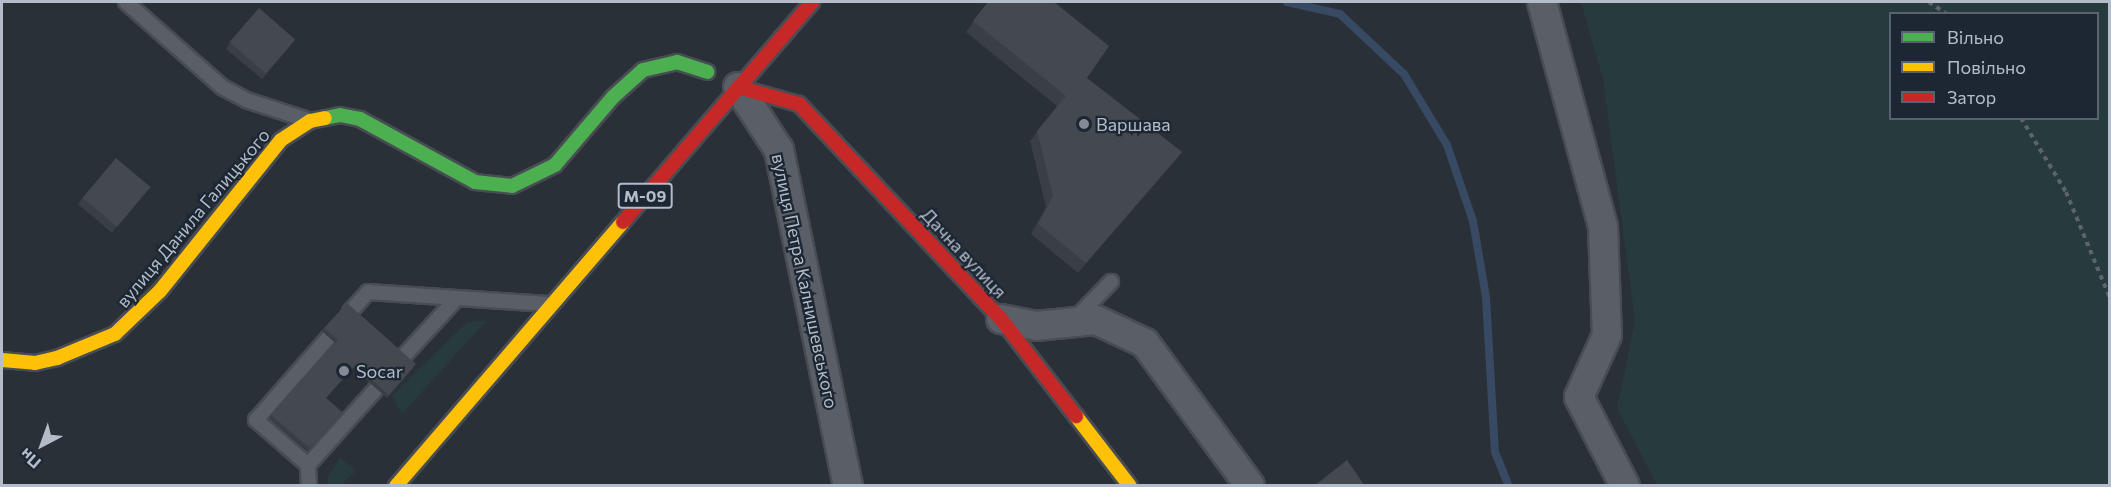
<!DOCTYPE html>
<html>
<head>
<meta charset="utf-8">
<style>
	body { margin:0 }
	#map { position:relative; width:2111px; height:487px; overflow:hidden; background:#2a3038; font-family:Commissioner,sans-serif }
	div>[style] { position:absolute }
	.green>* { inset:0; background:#273a3e }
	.stream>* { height:8px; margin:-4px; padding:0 4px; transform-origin:4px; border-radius:4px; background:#384963 }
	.path>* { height:4px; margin-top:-2px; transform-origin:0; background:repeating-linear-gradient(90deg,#5d636a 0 4.5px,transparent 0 9px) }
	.roads { filter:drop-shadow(2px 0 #484c53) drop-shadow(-2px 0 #484c53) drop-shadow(0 2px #484c53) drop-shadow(0 -2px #484c53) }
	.lane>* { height:14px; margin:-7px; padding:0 7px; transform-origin:7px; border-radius:7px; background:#5a5e66 }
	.street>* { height:28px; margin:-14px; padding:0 14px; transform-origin:14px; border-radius:14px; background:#5a5e66 }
	.fast>* { height:14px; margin:-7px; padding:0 7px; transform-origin:7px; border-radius:7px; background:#4caf50 }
	.slow>* { height:14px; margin:-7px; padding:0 7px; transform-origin:7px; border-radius:7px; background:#ffc107 }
	.jam>* { height:14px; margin:-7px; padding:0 7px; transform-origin:7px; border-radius:7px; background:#c62828 }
	.wall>* { inset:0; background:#3a3f45 }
	.shaded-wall>* { inset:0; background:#303338 }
	.building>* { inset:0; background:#444950; transform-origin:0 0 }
	.dots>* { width:16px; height:16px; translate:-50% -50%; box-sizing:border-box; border:3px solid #1d2633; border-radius:50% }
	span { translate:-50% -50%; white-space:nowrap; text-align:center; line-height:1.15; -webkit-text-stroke:4.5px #1d2633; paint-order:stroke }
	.shield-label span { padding:2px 4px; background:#1d2633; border:2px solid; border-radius:4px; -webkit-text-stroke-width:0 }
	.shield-label { font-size:16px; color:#b4bcc9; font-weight:700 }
	.poi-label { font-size:18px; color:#b4bcc9 }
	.left { translate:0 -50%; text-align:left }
	.street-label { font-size:18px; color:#b4bcc9 }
	.frame { position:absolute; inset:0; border:3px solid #b4bcc9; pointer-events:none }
	.legend { position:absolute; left:1889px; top:12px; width:210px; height:108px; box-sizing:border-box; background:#1d2633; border:2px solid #59626f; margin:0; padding:8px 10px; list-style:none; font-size:18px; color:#b4bcc9 }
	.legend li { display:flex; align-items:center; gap:12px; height:30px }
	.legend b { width:30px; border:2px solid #59626f }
	.north { position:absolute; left:12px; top:415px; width:60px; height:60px; -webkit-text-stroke:4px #1d2633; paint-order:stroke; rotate:221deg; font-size:16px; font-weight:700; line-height:24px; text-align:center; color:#b4bcc9 }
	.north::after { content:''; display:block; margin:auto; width:21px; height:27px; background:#b4bcc9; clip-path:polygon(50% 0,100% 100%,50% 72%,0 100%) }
</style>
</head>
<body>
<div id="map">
	<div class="green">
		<div style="clip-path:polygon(evenodd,1581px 2px,2109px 2px,2109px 485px,1657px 485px,1617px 408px,1635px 321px,1603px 79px,1581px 2px,1890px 14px,2098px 14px,2098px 118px,1890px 118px,1890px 14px)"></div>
		<div style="clip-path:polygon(486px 321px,402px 414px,392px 396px,467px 322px)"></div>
		<div style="clip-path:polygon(340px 458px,356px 471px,341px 485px,329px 485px,327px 478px)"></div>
	</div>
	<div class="stream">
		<div style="left:1287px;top:2px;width:54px;rotate:12.8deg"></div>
		<div style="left:1340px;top:14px;width:88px;rotate:43.2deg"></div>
		<div style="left:1404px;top:74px;width:83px;rotate:58.8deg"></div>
		<div style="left:1447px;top:145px;width:80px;rotate:71.1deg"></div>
		<div style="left:1473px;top:221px;width:77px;rotate:80.3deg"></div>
		<div style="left:1486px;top:297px;width:155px;rotate:86.7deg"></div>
		<div style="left:1495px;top:452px;width:37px;rotate:68deg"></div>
	</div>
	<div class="path">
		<div style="left:1929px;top:2px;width:22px;rotate:34deg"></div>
		<div style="left:2021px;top:118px;width:87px;rotate:58.7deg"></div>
		<div style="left:2066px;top:192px;width:115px;rotate:67.5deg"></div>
	</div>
	<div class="roads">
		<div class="lane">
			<div style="left:126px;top:2px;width:128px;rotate:41.5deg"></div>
			<div style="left:222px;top:87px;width:27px;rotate:28deg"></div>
			<div style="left:246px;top:100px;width:65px;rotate:17.9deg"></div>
			<div style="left:350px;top:312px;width:27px;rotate:-48deg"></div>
			<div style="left:368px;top:292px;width:89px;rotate:3.9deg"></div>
			<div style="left:1075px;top:319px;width:52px;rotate:-45.8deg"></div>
			<div style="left:403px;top:357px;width:80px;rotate:-47.5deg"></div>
			<div style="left:457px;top:298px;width:91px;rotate:3.8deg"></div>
			<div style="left:308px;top:465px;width:69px;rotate:-139.1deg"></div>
			<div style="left:256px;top:420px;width:111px;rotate:-48.7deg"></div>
			<div style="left:309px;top:486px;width:21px;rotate:-93deg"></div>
			<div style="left:308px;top:465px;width:102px;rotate:-48.2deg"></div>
		</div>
		<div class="street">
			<div style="left:1542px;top:2px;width:233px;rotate:74.8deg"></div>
			<div style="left:1603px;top:227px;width:108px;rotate:87.9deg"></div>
			<div style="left:1607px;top:335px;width:68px;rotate:114.3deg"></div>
			<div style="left:1579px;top:397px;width:100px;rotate:62.7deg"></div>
			<div style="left:738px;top:87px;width:75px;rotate:56.9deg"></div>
			<div style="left:779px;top:150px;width:343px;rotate:78.4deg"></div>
			<div style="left:1001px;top:319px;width:36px;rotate:11deg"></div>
			<div style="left:1036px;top:326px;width:60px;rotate:-5.7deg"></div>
			<div style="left:1096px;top:320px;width:54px;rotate:25.1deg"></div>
			<div style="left:1145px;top:343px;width:177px;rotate:53.7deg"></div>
		</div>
		<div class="fast">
			<div style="left:325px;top:118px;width:15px;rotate:-11deg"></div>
			<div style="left:340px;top:115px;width:20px;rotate:11deg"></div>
			<div style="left:360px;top:119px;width:131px;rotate:28.7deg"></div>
			<div style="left:475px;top:182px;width:37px;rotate:6deg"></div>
			<div style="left:512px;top:186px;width:48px;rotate:-26deg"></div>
			<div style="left:555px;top:165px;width:89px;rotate:-49.5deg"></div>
			<div style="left:613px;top:97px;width:40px;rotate:-42deg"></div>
			<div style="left:643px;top:70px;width:35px;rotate:-13deg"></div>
			<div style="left:677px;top:62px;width:32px;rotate:18deg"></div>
		</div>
		<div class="slow">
			<div style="left:2px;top:360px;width:33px;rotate:5deg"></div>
			<div style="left:35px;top:363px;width:23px;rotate:-13deg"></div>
			<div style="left:57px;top:358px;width:63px;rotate:-22.5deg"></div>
			<div style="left:115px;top:334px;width:62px;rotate:-43.7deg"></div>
			<div style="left:160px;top:291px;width:193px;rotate:-51.3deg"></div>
			<div style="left:281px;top:140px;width:35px;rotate:-33deg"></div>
			<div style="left:310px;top:121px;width:15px;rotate:-11deg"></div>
			<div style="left:1076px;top:416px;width:88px;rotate:52.4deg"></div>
			<div style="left:396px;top:486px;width:348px;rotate:-49.3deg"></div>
		</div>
		<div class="jam">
			<div style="left:738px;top:87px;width:63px;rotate:15.6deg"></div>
			<div style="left:799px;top:104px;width:295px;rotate:46.8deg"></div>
			<div style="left:1001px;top:319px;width:123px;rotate:52.3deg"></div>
			<div style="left:623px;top:222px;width:290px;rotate:-49.3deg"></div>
		</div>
	</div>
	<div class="wall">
		<div style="clip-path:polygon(988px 2px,1182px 152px,1175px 162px,1078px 273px,1031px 234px,1046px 207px,1030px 141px,1057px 106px,966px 32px)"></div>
		<div style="clip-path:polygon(230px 42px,291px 45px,262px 79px,226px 49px)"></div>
		<div style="clip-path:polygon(145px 193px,112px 233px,78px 204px,82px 198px)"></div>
		<div style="clip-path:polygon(324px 328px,413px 368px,387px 398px,353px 368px,326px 398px,342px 412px,308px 451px,269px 418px,335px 343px,322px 331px)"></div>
	</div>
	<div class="shaded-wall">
		<div style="clip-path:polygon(1182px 152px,1175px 162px,1078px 273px,1086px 263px)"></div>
		<div style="clip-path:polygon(150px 187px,145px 193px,112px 233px,116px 226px)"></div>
	</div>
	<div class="building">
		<div style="clip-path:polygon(988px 2px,1054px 2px,1109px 46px,1087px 78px,1182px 152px,1086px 263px,1038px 224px,1053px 196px,1037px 131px,1066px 96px,973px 21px)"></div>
		<div style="left:259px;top:8px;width:48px;height:45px;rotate:41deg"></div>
		<div style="left:116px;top:158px;width:45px;height:52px;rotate:40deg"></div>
		<div style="clip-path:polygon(347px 303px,416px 364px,389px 395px,355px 365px,326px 398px,342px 412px,310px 448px,271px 415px,338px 340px,324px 328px)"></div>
		<div style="clip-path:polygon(1347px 460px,1365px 486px,1314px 486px)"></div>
	</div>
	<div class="dots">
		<div style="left:1084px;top:124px;background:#848b96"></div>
		<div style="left:344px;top:371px;background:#848b96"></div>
	</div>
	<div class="shield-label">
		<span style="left:645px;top:196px">М-09</span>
	</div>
	<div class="poi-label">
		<span class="left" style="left:1096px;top:124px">Варшава</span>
		<span class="left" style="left:356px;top:371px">Socar</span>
	</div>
	<div class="street-label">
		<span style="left:193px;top:218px;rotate:-50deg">вулиця Данила Галицького</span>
		<span style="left:964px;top:253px;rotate:47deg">Дачна вулиця</span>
		<span style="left:805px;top:281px;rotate:78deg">вулиця Петра Калнишевського</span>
	</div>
	<div class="frame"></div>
	<ul class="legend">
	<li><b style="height:8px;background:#4caf50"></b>Вільно</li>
	<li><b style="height:8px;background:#ffc107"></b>Повільно</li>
	<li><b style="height:8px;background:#c62828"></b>Затор</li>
	</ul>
	<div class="north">Пн</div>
</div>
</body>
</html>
